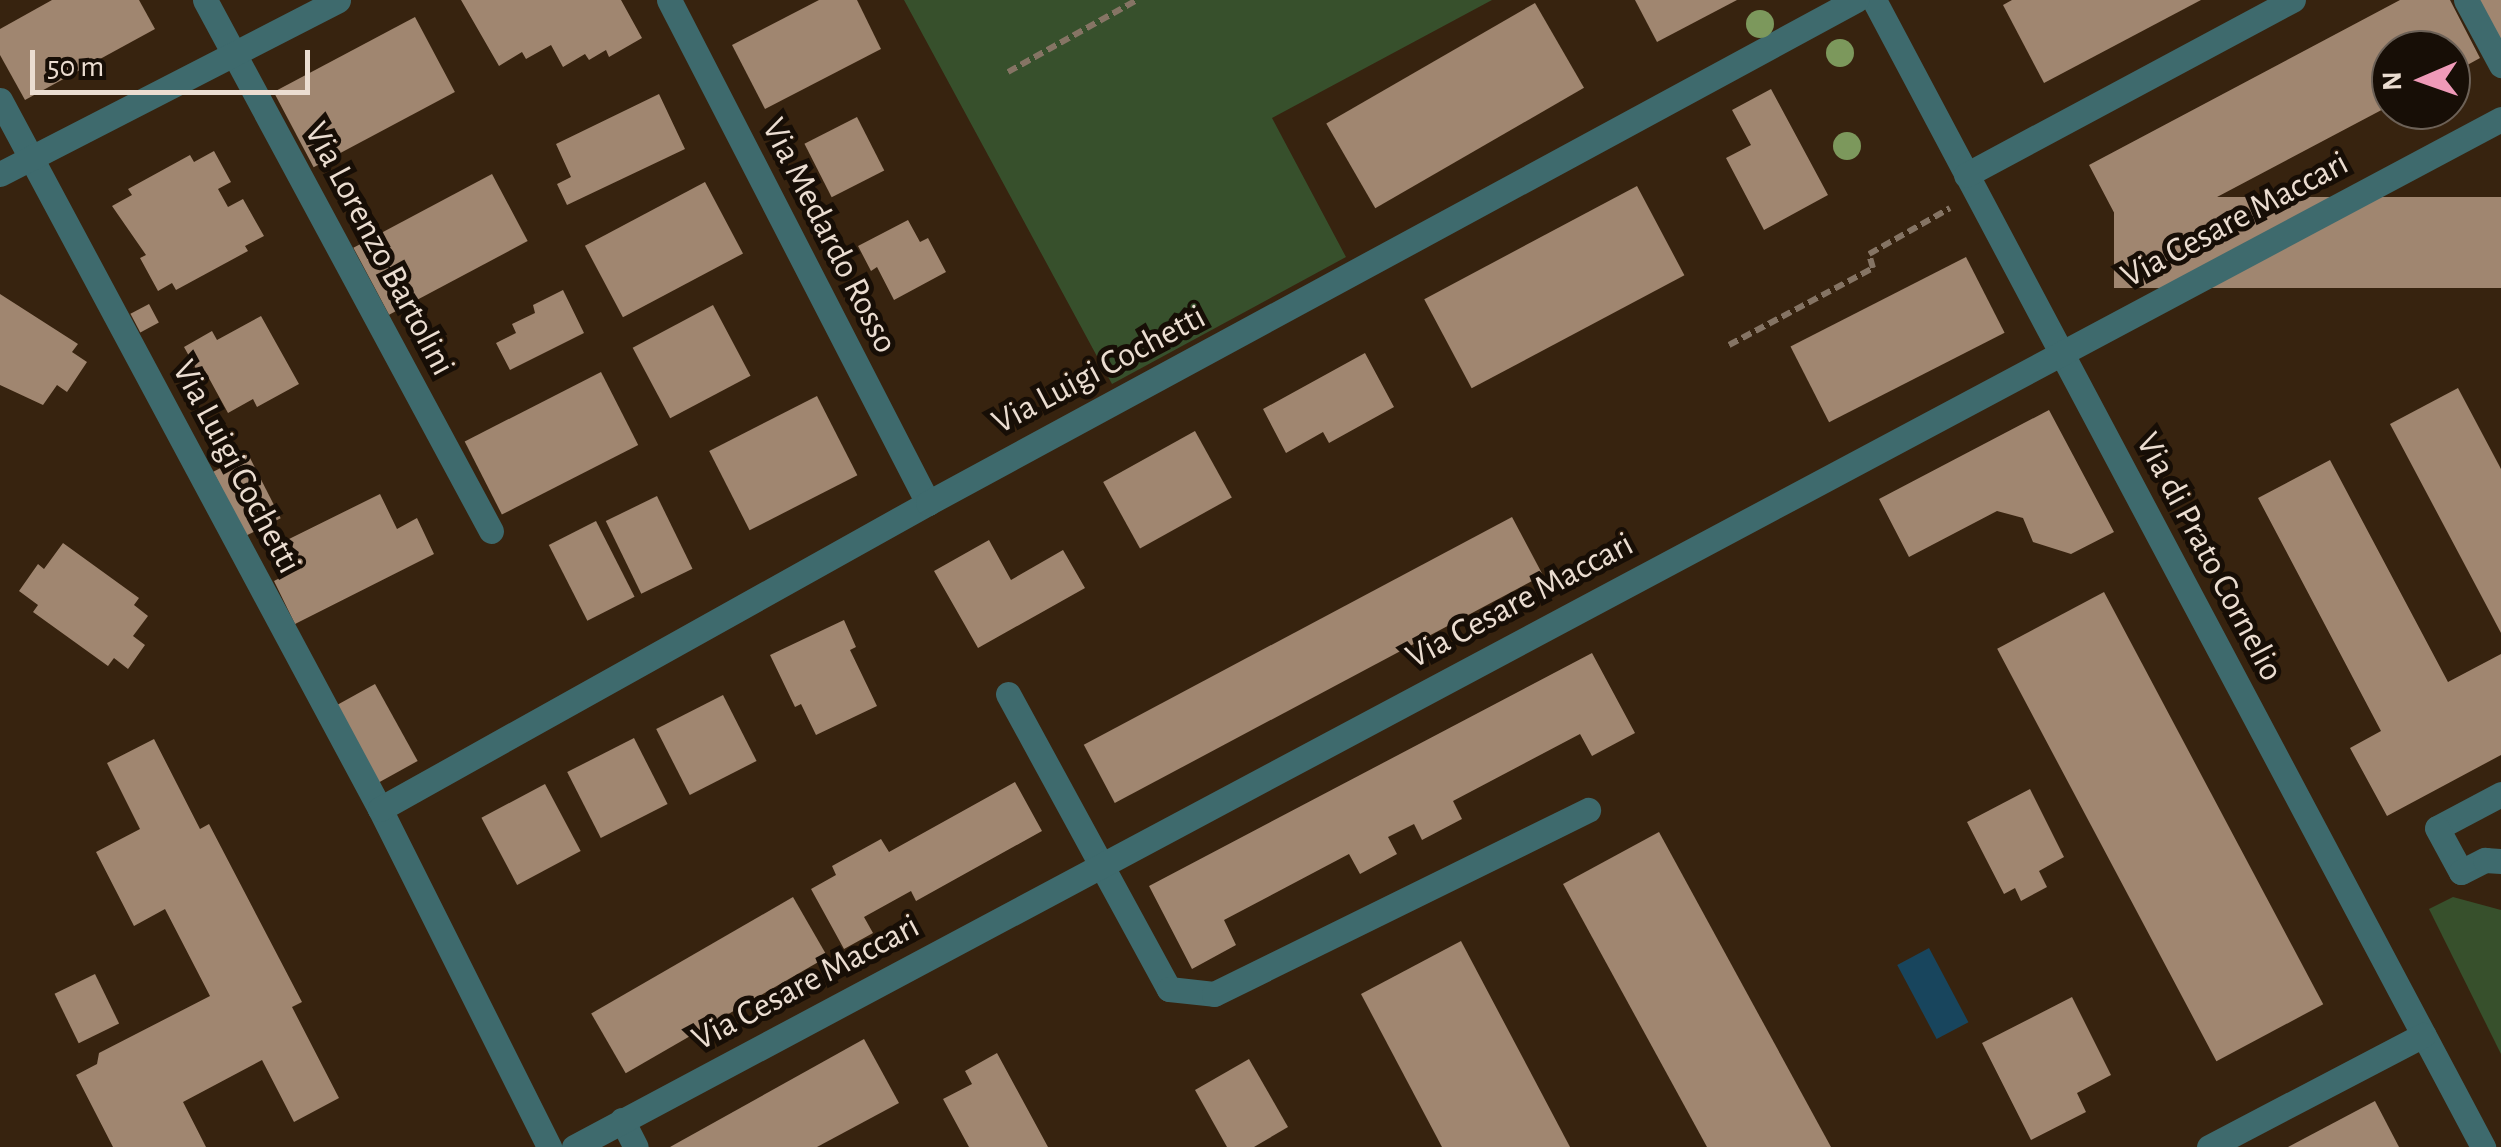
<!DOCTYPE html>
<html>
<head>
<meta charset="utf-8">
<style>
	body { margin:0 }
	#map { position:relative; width:2501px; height:1147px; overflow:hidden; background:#37230f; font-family:"Alegreya Sans",sans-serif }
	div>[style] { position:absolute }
	.green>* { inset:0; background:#37502c }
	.water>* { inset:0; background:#18455d; transform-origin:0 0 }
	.building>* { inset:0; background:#a08670; transform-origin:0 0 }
	.path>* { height:6px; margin-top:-3px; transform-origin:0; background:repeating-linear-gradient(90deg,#857464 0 10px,transparent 0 15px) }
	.minor>* { height:25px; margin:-12.5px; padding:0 12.5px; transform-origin:12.5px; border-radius:12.5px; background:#3e6a6d }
	.trees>* { width:28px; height:28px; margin:-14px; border-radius:50%; background:#7c985c }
	span { translate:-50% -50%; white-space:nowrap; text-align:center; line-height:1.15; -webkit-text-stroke:10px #170e06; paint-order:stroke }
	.street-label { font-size:35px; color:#ebddd1 }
	.north { position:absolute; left:2371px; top:30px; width:100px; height:100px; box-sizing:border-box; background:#170e06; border:2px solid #6c6157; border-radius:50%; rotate:268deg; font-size:28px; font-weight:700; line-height:40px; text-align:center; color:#ebddd1 }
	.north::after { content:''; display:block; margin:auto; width:35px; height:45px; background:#ef9ab8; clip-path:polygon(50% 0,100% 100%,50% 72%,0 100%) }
	.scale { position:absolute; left:30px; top:50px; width:280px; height:45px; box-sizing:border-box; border:5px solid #ebddd1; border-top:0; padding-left:12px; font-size:30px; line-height:35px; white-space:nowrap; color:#ebddd1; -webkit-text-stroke:8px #170e06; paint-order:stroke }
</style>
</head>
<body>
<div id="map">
	<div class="green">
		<div style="clip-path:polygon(904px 0,1492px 0,1272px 118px,1346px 257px,1112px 384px)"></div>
		<div style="clip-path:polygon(2453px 897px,2501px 910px,2501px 1054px,2429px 909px)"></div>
	</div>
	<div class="water">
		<div style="left:1929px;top:948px;width:84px;height:36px;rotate:62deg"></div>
	</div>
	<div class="building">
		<div style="clip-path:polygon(52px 0,139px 0,155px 29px,25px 100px,0 55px,0 29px)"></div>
		<div style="clip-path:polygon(461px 0,621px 0,642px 38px,609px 57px,606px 50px,589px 60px,585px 54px,563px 67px,551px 45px,526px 59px,522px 52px,499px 66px)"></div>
		<div style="clip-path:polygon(819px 0,857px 0,881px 49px,765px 109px,732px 45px)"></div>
		<div style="clip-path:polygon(1635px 0,1737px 0,1657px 42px)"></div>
		<div style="clip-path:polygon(2012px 0,2201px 0,2044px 83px,2003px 5px)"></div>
		<div style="clip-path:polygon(2400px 0,2450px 0,2480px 58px,2451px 74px,2451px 50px,2391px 50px,2391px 105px,2130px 243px,2089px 165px)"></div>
		<div style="clip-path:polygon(2476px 0,2501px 0,2501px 47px)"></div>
		<div style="left:1535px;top:3px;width:98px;height:241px;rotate:60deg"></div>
		<div style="left:415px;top:17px;width:85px;height:160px;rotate:62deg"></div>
		<div style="clip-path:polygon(1771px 89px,1828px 195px,1764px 230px,1726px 158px,1751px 145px,1732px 110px)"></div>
		<div style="clip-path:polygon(659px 94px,685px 149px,567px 205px,557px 184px,571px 177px,556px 144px)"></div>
		<div style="left:857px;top:117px;width:60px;height:59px;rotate:63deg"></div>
		<div style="clip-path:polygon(214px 151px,231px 182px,218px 189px,228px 207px,243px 199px,264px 236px,245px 246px,248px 251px,176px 290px,172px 283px,158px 291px,140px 258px,146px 255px,112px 206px,132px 195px,128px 189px,190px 155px,194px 162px)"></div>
		<div style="left:492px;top:174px;width:76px;height:157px;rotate:62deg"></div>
		<div style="left:705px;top:182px;width:81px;height:136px;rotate:62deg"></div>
		<div style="left:1637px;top:186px;width:101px;height:241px;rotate:62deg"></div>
		<div style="left:2501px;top:197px;width:91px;height:387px;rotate:90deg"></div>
		<div style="clip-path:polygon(908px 220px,920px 242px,928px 238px,946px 272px,894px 300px,877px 267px,871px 271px,858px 246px)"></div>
		<div style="left:1966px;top:257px;width:85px;height:197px;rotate:63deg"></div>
		<div style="clip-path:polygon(563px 290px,584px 333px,510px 370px,496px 343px,516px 333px,512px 324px,535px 313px,533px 305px)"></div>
		<div style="clip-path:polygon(0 294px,78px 344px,72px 352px,87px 362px,67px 392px,57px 385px,43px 405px,0 385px)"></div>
		<div style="left:149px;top:304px;width:21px;height:21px;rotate:62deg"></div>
		<div style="left:713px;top:305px;width:80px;height:91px;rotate:62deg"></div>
		<div style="clip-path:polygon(261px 316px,299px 384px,257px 407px,253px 399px,228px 413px,205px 371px,199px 374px,184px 347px,212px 331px,217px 340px)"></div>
		<div style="clip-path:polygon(1365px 353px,1394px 407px,1329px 443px,1323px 432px,1286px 453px,1263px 409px)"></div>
		<div style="left:601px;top:372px;width:82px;height:153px;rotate:63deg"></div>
		<div style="clip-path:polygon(2458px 388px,2501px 469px,2501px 633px,2390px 424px)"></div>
		<div style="left:817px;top:396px;width:89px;height:121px;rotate:63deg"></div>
		<div style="clip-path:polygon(2049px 410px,2114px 532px,2071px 554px,2033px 542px,2023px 518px,1997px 511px,1909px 557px,1879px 499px)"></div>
		<div style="left:1195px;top:431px;width:76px;height:105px;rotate:61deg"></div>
		<div style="left:248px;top:454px;width:72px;height:39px;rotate:63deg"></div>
		<div style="clip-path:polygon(2330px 460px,2448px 682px,2501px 654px,2501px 755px,2387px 816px,2350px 748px,2381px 731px,2258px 498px)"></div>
		<div style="clip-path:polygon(380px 494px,397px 529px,417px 518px,434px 554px,295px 624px,274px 581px,299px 568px,285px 541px)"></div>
		<div style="left:657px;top:496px;width:81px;height:57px;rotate:64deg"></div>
		<div style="left:1512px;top:517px;width:66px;height:485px;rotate:62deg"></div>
		<div style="left:596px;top:521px;width:85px;height:53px;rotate:63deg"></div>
		<div style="clip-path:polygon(989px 540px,1011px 580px,1063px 550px,1085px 588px,978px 648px,934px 571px)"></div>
		<div style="clip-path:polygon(63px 543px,139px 598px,134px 605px,148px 616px,133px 636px,145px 645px,128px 669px,114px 658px,108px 666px,33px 612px,38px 605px,19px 591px,38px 564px,44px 569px)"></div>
		<div style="left:2104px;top:592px;width:467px;height:121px;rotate:62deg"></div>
		<div style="clip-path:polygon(844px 620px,856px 647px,850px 650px,877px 706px,816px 735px,801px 704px,795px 707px,770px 655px)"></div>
		<div style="clip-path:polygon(1592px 653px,1635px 733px,1592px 756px,1580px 734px,1453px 801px,1462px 819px,1422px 840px,1414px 824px,1388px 837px,1397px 854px,1360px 874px,1349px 854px,1224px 920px,1236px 945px,1192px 969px,1149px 886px)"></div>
		<div style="left:375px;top:684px;width:88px;height:45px;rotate:61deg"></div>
		<div style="left:723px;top:695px;width:74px;height:75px;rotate:63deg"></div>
		<div style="left:634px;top:738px;width:74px;height:75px;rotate:63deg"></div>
		<div style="clip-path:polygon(154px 739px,200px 829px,209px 824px,302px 1002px,292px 1007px,339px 1098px,294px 1122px,262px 1060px,183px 1102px,206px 1147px,113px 1147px,76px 1075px,97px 1064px,99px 1053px,210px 996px,165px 909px,134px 926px,96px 852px,140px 829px,107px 763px)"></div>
		<div style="clip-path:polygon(1015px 782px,1042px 831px,916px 901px,911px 891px,864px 917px,873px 933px,844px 949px,811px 889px,836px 875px,832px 866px,881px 839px,889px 852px)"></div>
		<div style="left:545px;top:784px;width:76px;height:72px;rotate:62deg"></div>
		<div style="clip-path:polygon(2030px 789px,2064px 857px,2039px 871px,2047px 887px,2021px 901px,2015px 888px,2004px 894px,1967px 822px)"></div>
		<div style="clip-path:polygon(1659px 832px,1831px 1147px,1707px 1147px,1563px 884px)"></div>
		<div style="left:793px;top:897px;width:69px;height:233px;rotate:60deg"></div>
		<div style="clip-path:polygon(1461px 941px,1570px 1147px,1442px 1147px,1361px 994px)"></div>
		<div style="left:95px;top:974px;width:55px;height:45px;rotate:64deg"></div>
		<div style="clip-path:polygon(2072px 997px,2111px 1075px,2077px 1093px,2086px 1112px,2031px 1140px,1982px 1043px)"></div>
		<div style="clip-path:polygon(864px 1039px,899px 1103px,817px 1147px,670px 1147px)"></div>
		<div style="clip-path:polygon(997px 1053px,1048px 1147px,969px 1147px,943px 1099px,972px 1084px,965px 1071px)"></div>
		<div style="clip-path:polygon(1249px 1059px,1288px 1127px,1254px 1147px,1227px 1147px,1195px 1090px)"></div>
		<div style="clip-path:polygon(2375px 1101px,2399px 1147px,2288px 1147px)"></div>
	</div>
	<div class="path">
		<div style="left:1008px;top:72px;width:148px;rotate:-29.2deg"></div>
		<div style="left:1729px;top:345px;width:163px;rotate:-28.1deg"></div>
		<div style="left:1873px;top:268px;width:15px;rotate:-106deg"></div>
		<div style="left:1869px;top:254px;width:93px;rotate:-29.6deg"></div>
	</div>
	<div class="minor">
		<div style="left:205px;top:0;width:603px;rotate:61.69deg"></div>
		<div style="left:669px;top:0;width:566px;rotate:62.76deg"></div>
		<div style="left:1874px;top:0;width:1299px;rotate:62.03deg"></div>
		<div style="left:2466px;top:0;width:74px;rotate:61.7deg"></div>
		<div style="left:0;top:100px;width:804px;rotate:61.81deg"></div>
		<div style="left:380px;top:809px;width:378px;rotate:63.4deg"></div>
		<div style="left:0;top:174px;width:380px;rotate:-27.2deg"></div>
		<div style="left:1966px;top:175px;width:371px;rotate:-28.2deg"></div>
		<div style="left:1008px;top:694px;width:336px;rotate:61.4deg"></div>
		<div style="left:1169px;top:989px;width:45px;rotate:6.3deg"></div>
		<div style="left:1214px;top:994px;width:417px;rotate:-26.2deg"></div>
		<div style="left:2501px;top:794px;width:72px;rotate:152deg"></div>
		<div style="left:2437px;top:828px;width:50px;rotate:61.4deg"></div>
		<div style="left:2461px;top:872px;width:27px;rotate:-27deg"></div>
		<div style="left:2485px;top:860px;width:16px;rotate:4deg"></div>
		<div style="left:380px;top:809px;width:628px;rotate:-29.18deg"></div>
		<div style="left:928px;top:503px;width:1056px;rotate:-28.46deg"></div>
		<div style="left:622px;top:1120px;width:30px;rotate:63deg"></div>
		<div style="left:574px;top:1147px;width:2184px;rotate:-28.08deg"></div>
		<div style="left:2209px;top:1147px;width:242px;rotate:-27.6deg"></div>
	</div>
	<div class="trees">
		<div style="left:1760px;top:24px"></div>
		<div style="left:1840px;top:53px"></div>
		<div style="left:1847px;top:146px"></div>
	</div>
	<div class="street-label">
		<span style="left:2235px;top:220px;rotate:-28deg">Via Cesare Maccari</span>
		<span style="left:829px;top:236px;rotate:63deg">Via Medardo Rosso</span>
		<span style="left:379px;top:249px;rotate:62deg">Via Lorenzo Bartolini</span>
		<span style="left:1099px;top:370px;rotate:-28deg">Via Luigi Cochetti</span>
		<span style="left:236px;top:467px;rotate:62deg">Via Luigi Cochetti</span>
		<span style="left:2209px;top:557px;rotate:62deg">Via di Prato Cornelio</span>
		<span style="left:1520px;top:601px;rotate:-28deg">Via Cesare Maccari</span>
		<span style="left:806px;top:983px;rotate:-28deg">Via Cesare Maccari</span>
	</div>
	<div class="north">N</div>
	<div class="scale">50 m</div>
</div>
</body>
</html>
